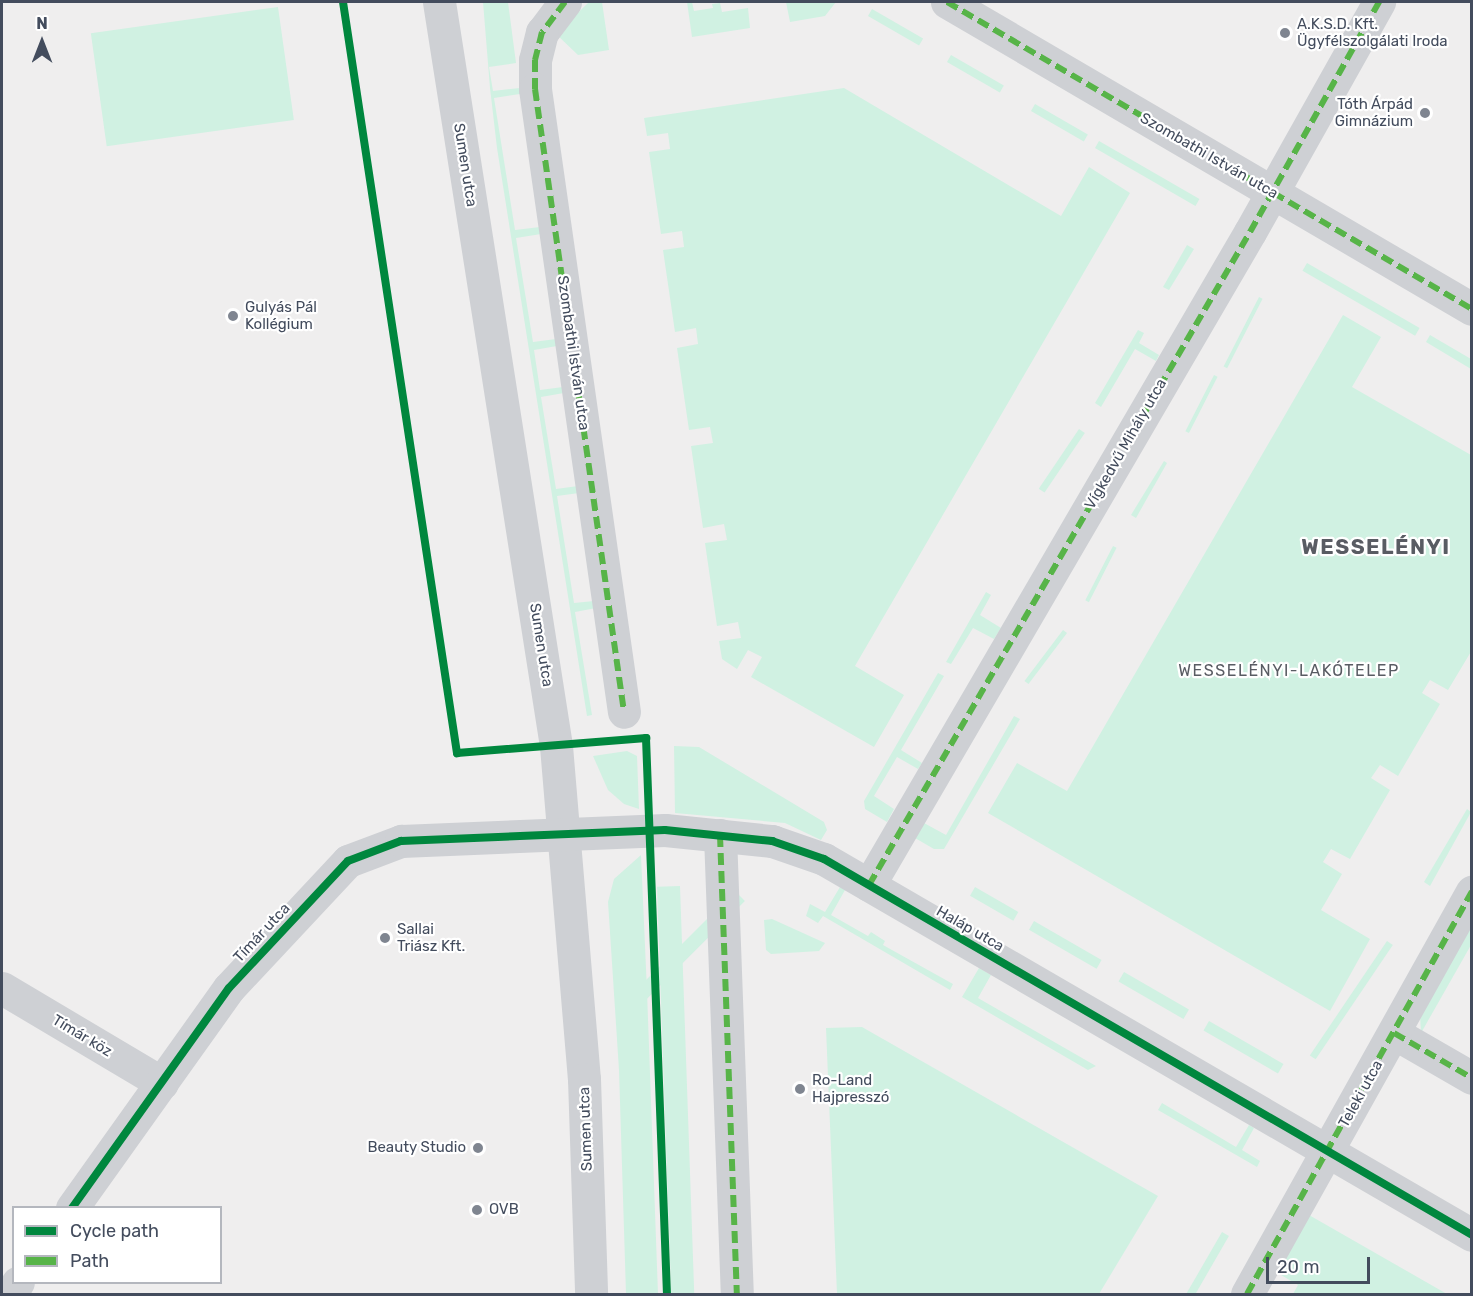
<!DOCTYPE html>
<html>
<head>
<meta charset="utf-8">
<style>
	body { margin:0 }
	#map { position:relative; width:1473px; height:1296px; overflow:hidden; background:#efeeee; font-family:Rubik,sans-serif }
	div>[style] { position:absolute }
	.green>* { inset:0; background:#d0f1e2; transform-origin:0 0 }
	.minor>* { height:33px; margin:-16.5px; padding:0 16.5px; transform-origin:16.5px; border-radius:16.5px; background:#ced0d4 }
	.quiet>* { height:6px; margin-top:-3px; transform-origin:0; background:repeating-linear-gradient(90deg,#57b448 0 12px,transparent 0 18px) }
	.cycleway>* { height:8px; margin:-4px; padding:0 4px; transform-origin:4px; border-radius:4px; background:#00873e }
	.dots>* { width:16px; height:16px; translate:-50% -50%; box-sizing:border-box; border:3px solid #fff; border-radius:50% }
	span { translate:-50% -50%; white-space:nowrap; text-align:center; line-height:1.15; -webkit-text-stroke:4.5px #fff; paint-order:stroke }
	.poi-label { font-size:15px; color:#434c5d }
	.left { translate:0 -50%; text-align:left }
	.right { translate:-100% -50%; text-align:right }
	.street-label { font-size:15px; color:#434c5d }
	.neighbourhood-label { font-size:16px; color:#595c63; letter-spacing:1.5px }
	.district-label { font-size:21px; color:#595c63; font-weight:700; letter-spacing:1.5px }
	.frame { position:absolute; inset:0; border:3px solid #434c5d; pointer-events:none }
	.legend { position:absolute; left:12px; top:1206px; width:210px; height:78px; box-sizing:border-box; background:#fff; border:2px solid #b4b7be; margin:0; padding:8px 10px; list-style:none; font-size:18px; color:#434c5d }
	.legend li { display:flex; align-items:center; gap:12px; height:30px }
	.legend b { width:30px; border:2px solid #b4b7be }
	.north { position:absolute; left:12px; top:12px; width:60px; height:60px; -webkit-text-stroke:4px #fff; paint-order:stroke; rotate:0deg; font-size:16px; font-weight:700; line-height:24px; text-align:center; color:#434c5d }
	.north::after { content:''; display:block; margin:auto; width:21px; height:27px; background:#434c5d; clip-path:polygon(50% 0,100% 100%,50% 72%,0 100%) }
	.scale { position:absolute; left:1266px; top:1257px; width:104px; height:27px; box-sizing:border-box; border:3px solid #434c5d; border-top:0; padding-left:8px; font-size:18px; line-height:21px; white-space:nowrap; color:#434c5d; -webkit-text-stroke:4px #fff; paint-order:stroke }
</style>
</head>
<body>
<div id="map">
	<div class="green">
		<div style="clip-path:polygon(483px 2px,508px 2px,516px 63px,489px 67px,493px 91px,520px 88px,520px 94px,494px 98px,515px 230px,540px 227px,541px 234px,516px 238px,533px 342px,556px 339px,557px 346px,534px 350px,540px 390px,563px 387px,564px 393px,541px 397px,556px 489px,578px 486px,579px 493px,557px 496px,574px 603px,594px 601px,596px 608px,575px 612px,592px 715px,587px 716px,497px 148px,490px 88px)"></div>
		<div style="clip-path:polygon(589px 2px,602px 2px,609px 50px,578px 55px,556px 34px)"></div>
		<div style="clip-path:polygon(687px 2px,692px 2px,694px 11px,713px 8px,712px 4px,720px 3px,722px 12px,748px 8px,750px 28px,692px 37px)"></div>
		<div style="clip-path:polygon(786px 2px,836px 2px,825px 16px,790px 22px)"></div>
		<div style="left:278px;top:7px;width:114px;height:189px;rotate:82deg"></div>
		<div style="left:872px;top:9px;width:59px;height:8px;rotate:30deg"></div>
		<div style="left:951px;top:55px;width:61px;height:8px;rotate:30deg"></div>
		<div style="clip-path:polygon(844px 88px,1061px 216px,1089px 167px,1130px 193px,855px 666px,904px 695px,874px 747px,751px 677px,762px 657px,748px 650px,737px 669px,722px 659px,719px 641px,741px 638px,738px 622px,717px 626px,705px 543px,727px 540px,724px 524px,703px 528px,691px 446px,713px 443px,710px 427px,689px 430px,677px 348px,698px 344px,696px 328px,675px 332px,663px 250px,684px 247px,682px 231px,661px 234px,649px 152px,670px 149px,668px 133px,647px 136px,644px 118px)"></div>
		<div style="left:1035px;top:104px;width:61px;height:8px;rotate:30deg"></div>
		<div style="left:1099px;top:141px;width:116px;height:8px;rotate:30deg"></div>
		<div style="clip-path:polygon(1187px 245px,1194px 249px,1169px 290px,1163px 287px)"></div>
		<div style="left:1307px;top:263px;width:130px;height:9px;rotate:30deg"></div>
		<div style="left:1259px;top:297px;width:4px;height:78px;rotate:27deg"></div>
		<div style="clip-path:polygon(1343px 315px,1381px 337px,1352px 387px,1471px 455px,1472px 650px,1448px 690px,1430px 680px,1422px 693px,1440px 704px,1398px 776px,1380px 765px,1371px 778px,1390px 790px,1350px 859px,1331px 849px,1323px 862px,1342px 874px,1321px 910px,1370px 939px,1330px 1011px,988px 813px,1017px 763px,1067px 791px)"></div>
		<div style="clip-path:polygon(1138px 330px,1144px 333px,1139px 343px,1159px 355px,1156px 361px,1135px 349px,1101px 407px,1095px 403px)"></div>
		<div style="clip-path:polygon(1430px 335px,1471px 359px,1471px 369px,1426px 342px)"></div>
		<div style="left:1214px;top:375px;width:4px;height:63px;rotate:27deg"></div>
		<div style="left:1079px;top:429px;width:7px;height:72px;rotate:34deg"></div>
		<div style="clip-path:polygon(1164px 461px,1167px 463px,1136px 518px,1131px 515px)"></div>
		<div style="left:1113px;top:546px;width:4px;height:61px;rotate:27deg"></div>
		<div style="clip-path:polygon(986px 592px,991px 595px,980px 615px,1001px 628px,994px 639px,973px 628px,951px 664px,946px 662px)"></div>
		<div style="left:1063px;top:630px;width:5px;height:64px;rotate:37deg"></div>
		<div style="clip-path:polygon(938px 673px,944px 676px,901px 750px,922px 763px,918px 769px,897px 757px,874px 796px,894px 809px,887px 822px,865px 809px,864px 801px)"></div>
		<div style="clip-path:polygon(1014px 716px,1020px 719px,944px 849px,934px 849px,915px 838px,924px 823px,946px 835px)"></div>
		<div style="clip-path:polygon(674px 746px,699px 747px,824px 822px,827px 830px,821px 840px,785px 823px,675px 813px)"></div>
		<div style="clip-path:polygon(627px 751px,637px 756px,639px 809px,624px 804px,608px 790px,593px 756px)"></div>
		<div style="clip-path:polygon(1467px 809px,1471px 812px,1430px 886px,1424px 882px)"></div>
		<div style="clip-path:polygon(641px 855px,647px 991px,658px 1294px,626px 1294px,619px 1070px,608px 902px,614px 879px)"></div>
		<div style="left:680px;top:886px;width:408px;height:23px;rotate:88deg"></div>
		<div style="clip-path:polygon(840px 887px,845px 890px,831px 915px,868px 936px,871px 932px,885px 941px,883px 945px,953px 984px,950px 990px,823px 916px,818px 923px,806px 916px,810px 904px,825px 912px)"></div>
		<div style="left:975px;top:887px;width:50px;height:10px;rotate:30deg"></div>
		<div style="left:735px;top:891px;width:14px;height:159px;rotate:45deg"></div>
		<div style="clip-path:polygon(772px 919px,825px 943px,819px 951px,771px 954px,766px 950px,764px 920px)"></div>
		<div style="clip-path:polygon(1471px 920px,1471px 945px,1421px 1033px,1420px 1014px)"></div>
		<div style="left:1034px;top:921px;width:78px;height:10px;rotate:30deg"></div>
		<div style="left:1387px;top:941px;width:7px;height:138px;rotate:34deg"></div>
		<div style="clip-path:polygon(979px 968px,991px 975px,978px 998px,1096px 1066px,1088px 1070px,962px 997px)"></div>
		<div style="left:1124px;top:972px;width:75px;height:11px;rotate:30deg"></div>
		<div style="left:1209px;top:1021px;width:86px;height:11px;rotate:30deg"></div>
		<div style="clip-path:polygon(862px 1027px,1158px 1196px,1099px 1294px,837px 1294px,826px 1028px)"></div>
		<div style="clip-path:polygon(1162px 1103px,1236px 1147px,1249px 1125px,1254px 1128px,1242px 1150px,1260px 1161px,1257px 1167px,1158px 1110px)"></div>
		<div style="clip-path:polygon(1309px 1215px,1447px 1294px,1293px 1294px,1298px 1285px,1276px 1272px)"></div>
		<div style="left:1222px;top:1232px;width:8px;height:72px;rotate:30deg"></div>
	</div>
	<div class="minor">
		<div style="left:439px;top:2px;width:753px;rotate:81.06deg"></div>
		<div style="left:556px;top:746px;width:334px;rotate:85.2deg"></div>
		<div style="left:584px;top:1079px;width:215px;rotate:88.1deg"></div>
		<div style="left:565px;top:2px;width:38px;rotate:127deg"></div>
		<div style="left:542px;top:32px;width:29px;rotate:104deg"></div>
		<div style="left:535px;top:60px;width:29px;rotate:90deg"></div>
		<div style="left:535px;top:89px;width:629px;rotate:81.87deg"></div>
		<div style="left:947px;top:2px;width:608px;rotate:30.32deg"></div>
		<div style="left:720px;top:835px;width:459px;rotate:87.9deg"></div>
		<div style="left:869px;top:885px;width:756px;rotate:-59.74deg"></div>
		<div style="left:1250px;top:232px;width:264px;rotate:-60.7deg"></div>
		<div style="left:2px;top:988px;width:186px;rotate:30.7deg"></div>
		<div style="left:1394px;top:1033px;width:90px;rotate:30deg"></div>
		<div style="left:72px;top:1208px;width:270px;rotate:-54.5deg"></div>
		<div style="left:229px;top:988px;width:174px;rotate:-46.9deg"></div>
		<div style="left:348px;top:861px;width:57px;rotate:-20.7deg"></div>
		<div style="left:401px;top:841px;width:264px;rotate:-2.4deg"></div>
		<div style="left:665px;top:830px;width:108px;rotate:5.9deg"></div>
		<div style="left:772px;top:841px;width:55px;rotate:19.1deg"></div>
		<div style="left:824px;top:859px;width:749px;rotate:30.12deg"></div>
		<div style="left:10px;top:1294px;width:14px;rotate:-56deg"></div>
		<div style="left:1247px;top:1294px;width:461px;rotate:-60.8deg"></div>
	</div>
	<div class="quiet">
		<div style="left:565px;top:2px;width:38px;rotate:127deg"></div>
		<div style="left:542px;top:32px;width:29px;rotate:104deg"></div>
		<div style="left:535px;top:60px;width:29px;rotate:90deg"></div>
		<div style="left:535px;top:89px;width:629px;rotate:81.87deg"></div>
		<div style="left:947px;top:2px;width:608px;rotate:30.32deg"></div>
		<div style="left:720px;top:835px;width:459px;rotate:87.9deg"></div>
		<div style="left:869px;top:885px;width:756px;rotate:-59.74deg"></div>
		<div style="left:1250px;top:232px;width:264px;rotate:-60.7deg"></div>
		<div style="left:1394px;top:1033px;width:90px;rotate:30deg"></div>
		<div style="left:1247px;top:1294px;width:461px;rotate:-60.8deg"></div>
	</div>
	<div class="cycleway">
		<div style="left:343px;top:2px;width:760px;rotate:81.37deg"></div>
		<div style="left:457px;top:753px;width:190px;rotate:-4.5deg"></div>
		<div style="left:646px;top:738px;width:556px;rotate:87.84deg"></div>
		<div style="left:72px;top:1208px;width:270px;rotate:-54.5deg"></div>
		<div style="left:229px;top:988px;width:174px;rotate:-46.9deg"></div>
		<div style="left:348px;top:861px;width:57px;rotate:-20.7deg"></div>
		<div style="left:401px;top:841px;width:264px;rotate:-2.4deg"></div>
		<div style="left:665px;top:830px;width:108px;rotate:5.9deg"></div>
		<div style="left:772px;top:841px;width:55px;rotate:19.1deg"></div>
		<div style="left:824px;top:859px;width:749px;rotate:30.12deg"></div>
	</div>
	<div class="dots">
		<div style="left:1285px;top:33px;background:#7f8590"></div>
		<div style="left:1425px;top:113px;background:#7f8590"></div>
		<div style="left:233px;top:316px;background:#7f8590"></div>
		<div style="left:385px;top:938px;background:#7f8590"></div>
		<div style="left:800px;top:1089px;background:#7f8590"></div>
		<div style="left:478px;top:1148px;background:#7f8590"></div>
		<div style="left:477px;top:1210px;background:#7f8590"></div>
	</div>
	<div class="poi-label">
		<span class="left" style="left:1297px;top:33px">A.K.S.D. Kft.<br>Ügyfélszolgálati Iroda</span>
		<span class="right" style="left:1413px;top:113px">Tóth Árpád<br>Gimnázium</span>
		<span class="left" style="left:245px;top:316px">Gulyás Pál<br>Kollégium</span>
		<span class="left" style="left:397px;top:938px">Sallai<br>Triász Kft.</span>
		<span class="left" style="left:812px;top:1089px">Ro-Land<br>Hajpresszó</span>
		<span class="right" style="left:466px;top:1148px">Beauty Studio</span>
		<span class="left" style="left:489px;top:1210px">OVB</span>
	</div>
	<div class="street-label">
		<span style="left:1209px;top:156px;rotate:30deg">Szombathi István utca</span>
		<span style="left:465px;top:165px;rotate:81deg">Sumen utca</span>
		<span style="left:573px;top:353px;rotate:82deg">Szombathi István utca</span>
		<span style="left:1126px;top:444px;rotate:-60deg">Vígkedvű Mihály utca</span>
		<span style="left:541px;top:645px;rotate:81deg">Sumen utca</span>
		<span style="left:970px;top:929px;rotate:30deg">Haláp utca</span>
		<span style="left:262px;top:933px;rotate:-47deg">Tímár utca</span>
		<span style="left:82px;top:1036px;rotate:31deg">Tímár köz</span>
		<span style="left:1361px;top:1094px;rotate:-61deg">Teleki utca</span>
		<span style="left:586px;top:1129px;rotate:-92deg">Sumen utca</span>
	</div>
	<div class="neighbourhood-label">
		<span style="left:1289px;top:671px">WESSELÉNYI-LAKÓTELEP</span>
	</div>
	<div class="district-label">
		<span style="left:1376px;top:547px">WESSELÉNYI</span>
	</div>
	<div class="frame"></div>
	<ul class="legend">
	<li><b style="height:8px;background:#00873e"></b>Cycle path</li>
	<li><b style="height:8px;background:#57b448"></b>Path</li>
	</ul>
	<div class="north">N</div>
	<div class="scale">20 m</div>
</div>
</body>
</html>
